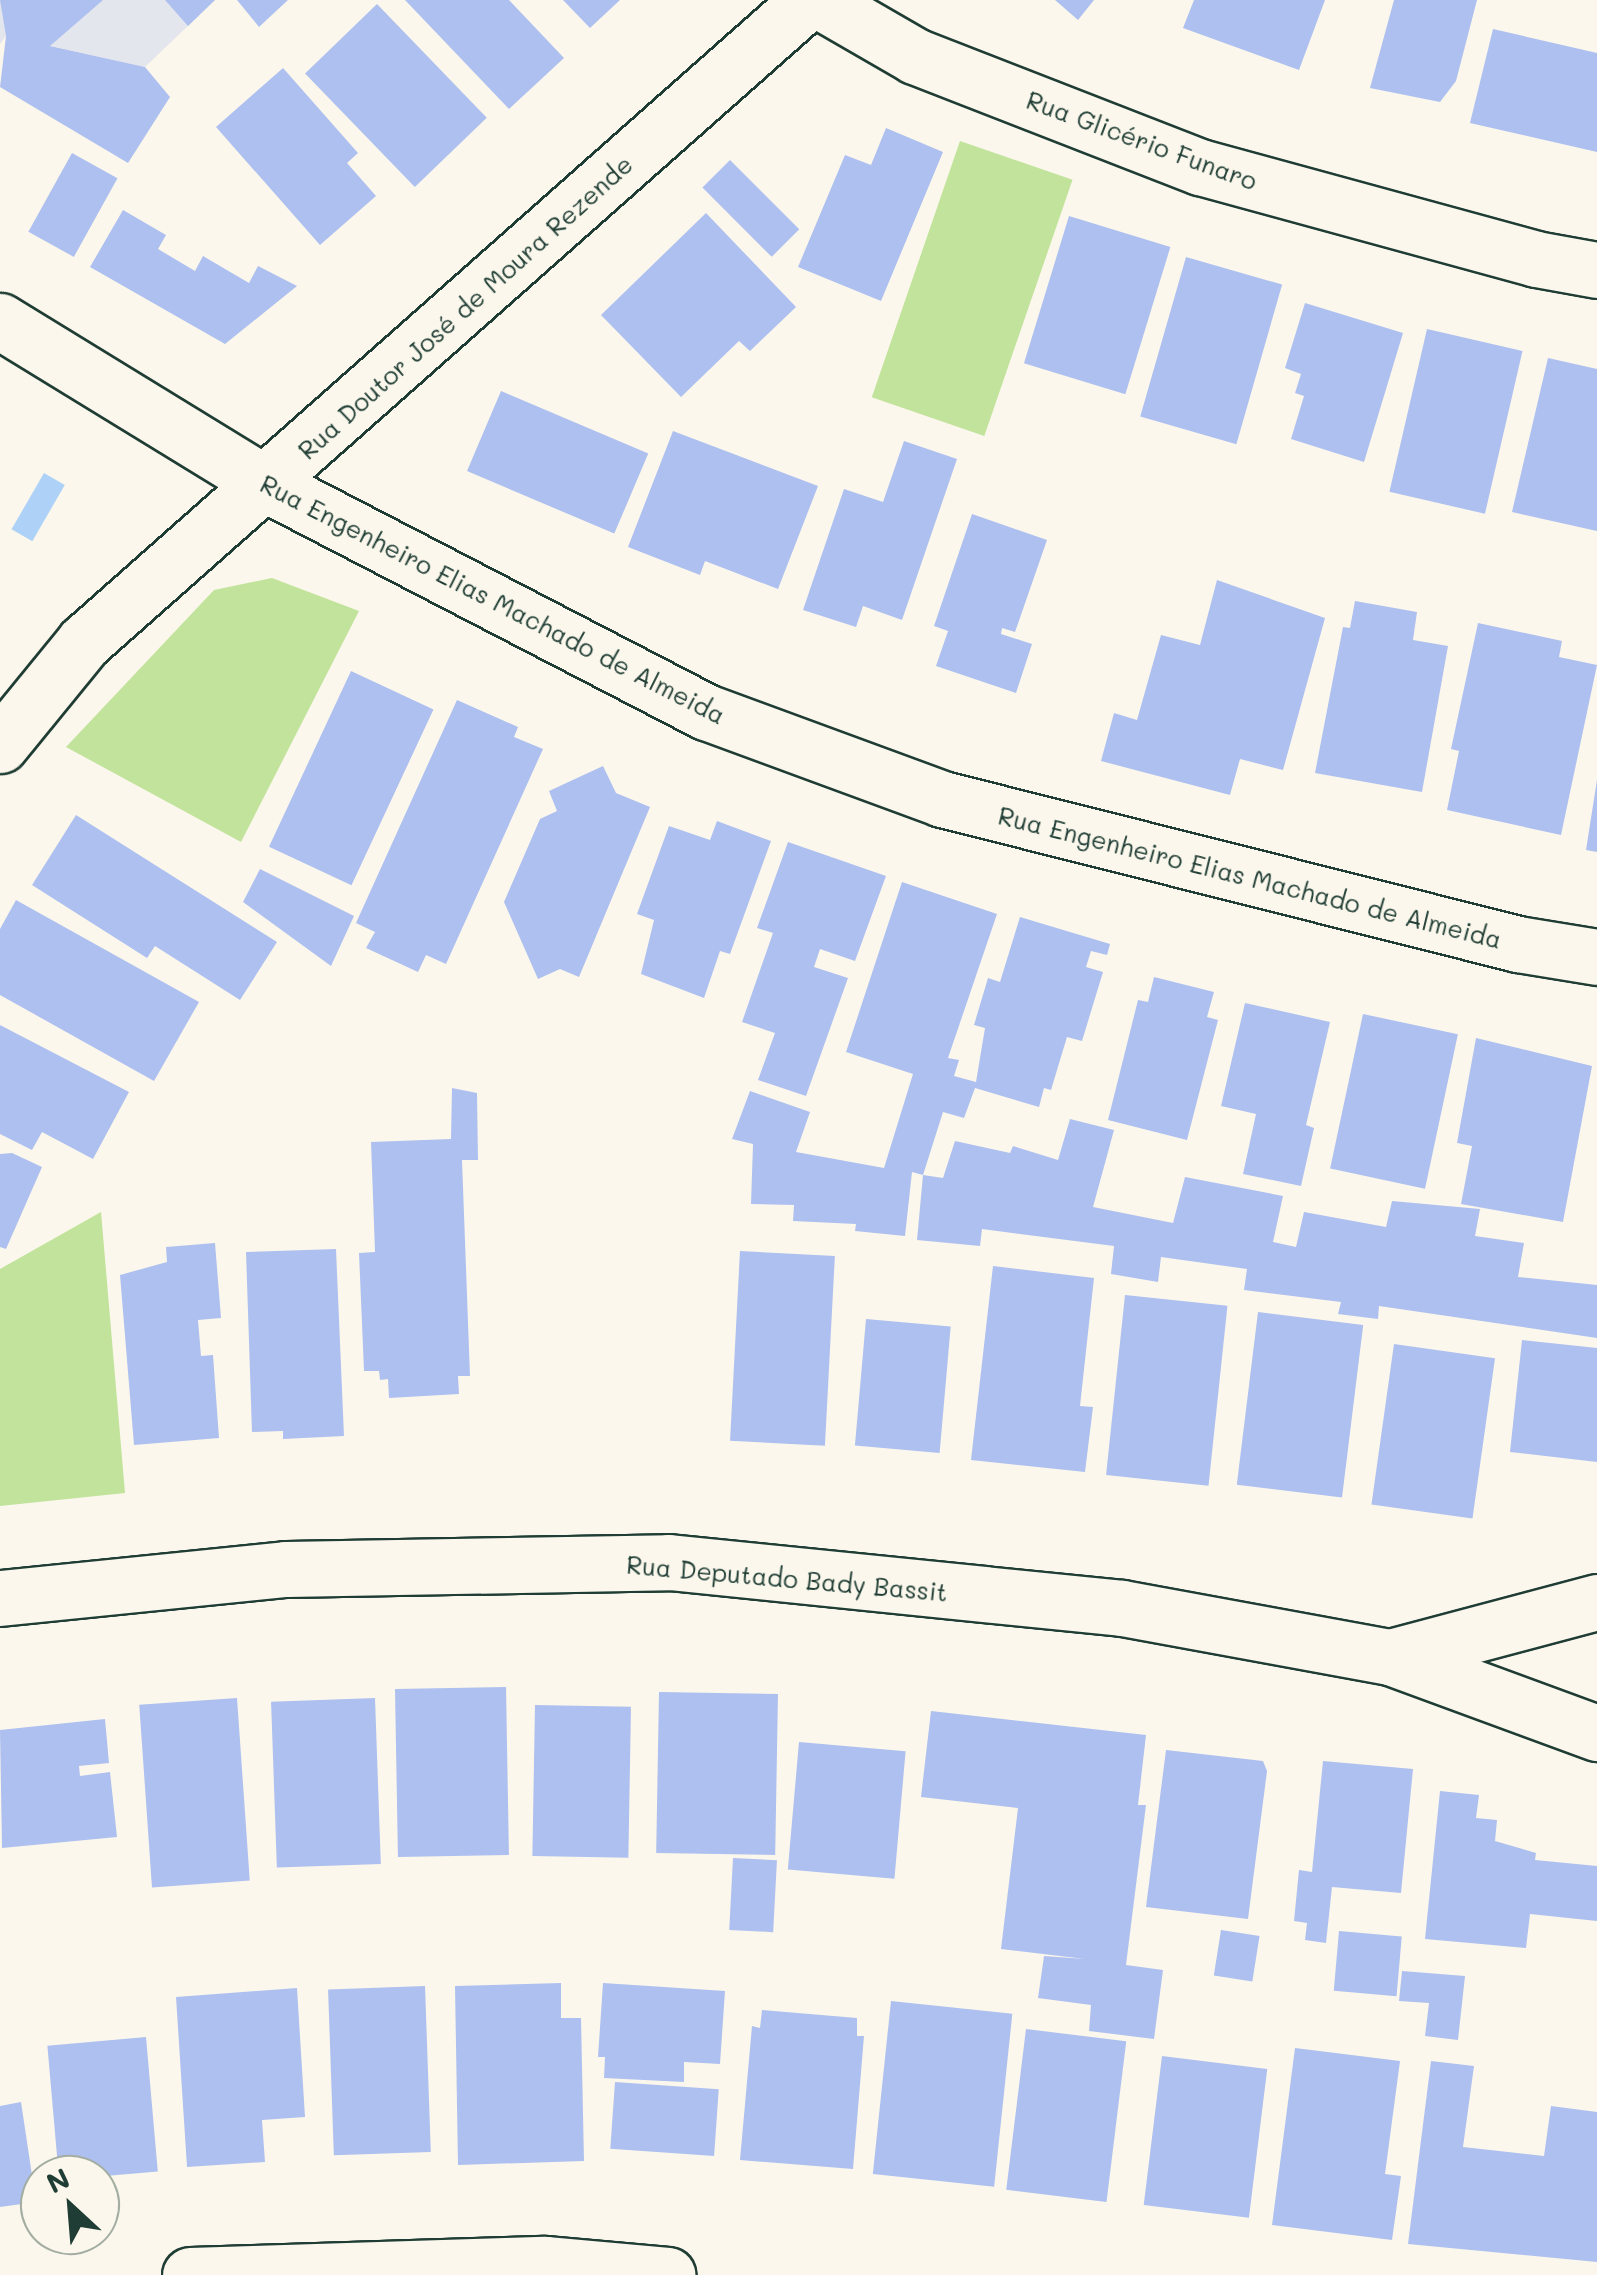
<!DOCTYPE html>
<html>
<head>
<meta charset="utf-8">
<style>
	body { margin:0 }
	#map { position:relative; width:1597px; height:2275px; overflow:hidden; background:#fbf7ec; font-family:Mali,sans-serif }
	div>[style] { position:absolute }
	.built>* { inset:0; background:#e4e6ed }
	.green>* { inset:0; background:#c2e39b; transform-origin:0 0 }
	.water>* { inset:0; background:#aed2f7; transform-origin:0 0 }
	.building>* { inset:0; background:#aec0ef; transform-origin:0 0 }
	.roads { filter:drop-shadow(2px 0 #1f3d34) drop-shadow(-2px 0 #1f3d34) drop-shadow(0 2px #1f3d34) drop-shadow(0 -2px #1f3d34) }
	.street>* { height:55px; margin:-27.5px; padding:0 27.5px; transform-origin:27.5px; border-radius:27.5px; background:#fbf7ec }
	span { translate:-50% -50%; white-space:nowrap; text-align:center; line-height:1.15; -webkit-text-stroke:9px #fbf7ec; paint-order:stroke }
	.street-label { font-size:25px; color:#1f3d34 }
	.north { position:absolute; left:20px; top:2155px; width:100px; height:100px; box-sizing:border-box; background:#fbf7ec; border:2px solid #a3ada2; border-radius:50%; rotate:334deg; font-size:28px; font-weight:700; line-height:40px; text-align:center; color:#1f3d34 }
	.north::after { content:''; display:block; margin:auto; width:35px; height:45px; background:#1f3d34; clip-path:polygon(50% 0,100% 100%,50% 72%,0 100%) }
</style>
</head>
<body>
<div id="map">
	<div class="built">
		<div style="clip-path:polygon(0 0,215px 0,145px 67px,6px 36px,0 44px)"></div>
	</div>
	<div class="green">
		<div style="left:960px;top:141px;width:119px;height:271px;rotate:19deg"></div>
		<div style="clip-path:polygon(272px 578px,359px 611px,241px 842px,66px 747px,214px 590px)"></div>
		<div style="clip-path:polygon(101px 1212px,125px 1493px,0 1506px,0 1269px)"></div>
	</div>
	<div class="water">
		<div style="left:44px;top:473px;width:24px;height:65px;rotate:30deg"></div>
	</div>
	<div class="building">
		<div style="clip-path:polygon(0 0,103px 0,50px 46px,145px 67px,170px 97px,128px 163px,0 87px,6px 36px)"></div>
		<div style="clip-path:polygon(165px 0,215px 0,188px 26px)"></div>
		<div style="clip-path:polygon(237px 0,288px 0,259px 27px)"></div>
		<div style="clip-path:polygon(405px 0,509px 0,564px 58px,509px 109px)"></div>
		<div style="clip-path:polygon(563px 0,620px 0,590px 28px)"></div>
		<div style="clip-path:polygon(1055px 0,1094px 0,1078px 20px)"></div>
		<div style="clip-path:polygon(1194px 0,1325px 0,1299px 70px,1183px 28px)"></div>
		<div style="clip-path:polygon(1394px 0,1477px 0,1456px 81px,1440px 102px,1370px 88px)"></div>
		<div style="left:377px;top:4px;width:158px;height:100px;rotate:46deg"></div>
		<div style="clip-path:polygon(1493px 29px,1597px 53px,1597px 152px,1470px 123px)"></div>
		<div style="clip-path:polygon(283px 68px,358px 153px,347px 163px,376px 196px,320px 245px,216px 127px)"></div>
		<div style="clip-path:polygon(886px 128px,943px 152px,881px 301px,798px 267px,845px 155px,871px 165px)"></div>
		<div style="left:72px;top:153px;width:52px;height:90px;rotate:29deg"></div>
		<div style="left:730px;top:160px;width:98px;height:39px;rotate:45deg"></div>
		<div style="clip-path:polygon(123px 210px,166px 235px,158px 249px,195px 271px,203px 256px,249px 283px,258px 266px,297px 286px,225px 344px,90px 267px)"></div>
		<div style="clip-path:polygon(706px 213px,796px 307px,750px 351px,739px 341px,681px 397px,601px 315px)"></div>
		<div style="left:1069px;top:216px;width:106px;height:154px;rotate:17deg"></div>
		<div style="left:1186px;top:257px;width:100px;height:166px;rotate:16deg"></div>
		<div style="clip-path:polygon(1305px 303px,1403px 333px,1364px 462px,1291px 439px,1304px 396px,1295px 393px,1301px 374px,1285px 368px)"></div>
		<div style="left:1427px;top:329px;width:98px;height:167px;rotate:13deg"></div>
		<div style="clip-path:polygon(1548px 358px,1597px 369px,1597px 531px,1512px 512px)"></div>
		<div style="left:501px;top:391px;width:160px;height:87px;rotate:23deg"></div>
		<div style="clip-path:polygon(673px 431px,818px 486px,778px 589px,705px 561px,700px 575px,628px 547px)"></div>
		<div style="clip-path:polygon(904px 441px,957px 459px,902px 620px,863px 606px,856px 627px,803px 610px,844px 489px,883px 502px)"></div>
		<div style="clip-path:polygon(972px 514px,1047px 540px,1015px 632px,1002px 628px,1001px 634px,1032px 644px,1016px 693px,936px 666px,948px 631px,934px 626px)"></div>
		<div style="clip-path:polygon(1217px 580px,1325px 618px,1283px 770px,1240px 759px,1230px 795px,1101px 761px,1114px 713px,1137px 720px,1161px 635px,1200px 645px)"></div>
		<div style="clip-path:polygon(1355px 601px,1417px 612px,1413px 640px,1448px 646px,1422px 792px,1315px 773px,1343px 627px,1350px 628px)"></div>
		<div style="clip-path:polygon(1478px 623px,1562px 641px,1559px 657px,1597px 665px,1561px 835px,1447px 810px,1459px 751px,1451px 749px)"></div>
		<div style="left:351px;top:671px;width:91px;height:194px;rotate:25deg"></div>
		<div style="clip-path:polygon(457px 700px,518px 727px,514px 737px,543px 749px,446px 964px,426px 955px,418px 972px,366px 948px,375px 932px,356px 923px)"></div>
		<div style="clip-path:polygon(603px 766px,616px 793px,650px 807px,579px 977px,560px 969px,538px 979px,504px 902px,540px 819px,557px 811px,549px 791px)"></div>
		<div style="clip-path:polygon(1597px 780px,1597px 852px,1586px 850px)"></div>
		<div style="clip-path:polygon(76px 815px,277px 942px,240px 1000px,155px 946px,147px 958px,32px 885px)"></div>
		<div style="clip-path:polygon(717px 821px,771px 841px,730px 954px,720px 951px,704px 998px,641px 974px,654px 920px,637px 914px,669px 826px,710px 840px)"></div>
		<div style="clip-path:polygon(788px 842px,886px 876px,855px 961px,820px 949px,814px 967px,848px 978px,806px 1096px,758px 1080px,775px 1033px,742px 1022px,773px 933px,757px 928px)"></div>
		<div style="clip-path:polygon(260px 869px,354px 916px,331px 966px,243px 902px)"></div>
		<div style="clip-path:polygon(902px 882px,997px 914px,948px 1058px,959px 1060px,954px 1076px,976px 1082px,985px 1028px,974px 1025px,988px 978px,1000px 982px,1020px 917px,1110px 944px,1107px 955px,1091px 951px,1086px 967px,1103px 972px,1082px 1041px,1067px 1037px,1051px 1090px,1044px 1088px,1039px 1107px,975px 1088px,964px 1118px,943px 1112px,923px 1175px,912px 1172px,905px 1236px,855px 1231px,856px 1224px,793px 1221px,794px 1205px,751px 1204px,753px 1144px,732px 1139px,750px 1091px,810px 1112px,796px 1152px,884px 1168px,913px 1074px,846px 1052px)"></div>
		<div style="clip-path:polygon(16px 900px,199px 1002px,154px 1081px,0 995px,0 929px)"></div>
		<div style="clip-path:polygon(1154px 977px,1214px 992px,1207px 1017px,1218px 1020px,1187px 1140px,1108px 1120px,1138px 1000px,1148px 1002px)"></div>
		<div style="clip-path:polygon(1245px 1003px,1330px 1022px,1306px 1125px,1314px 1128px,1301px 1186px,1243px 1174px,1256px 1114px,1221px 1106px)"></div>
		<div style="left:1363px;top:1014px;width:97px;height:158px;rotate:12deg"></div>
		<div style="clip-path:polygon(0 1025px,129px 1092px,93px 1159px,42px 1132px,32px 1150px,0 1134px)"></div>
		<div style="clip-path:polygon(1476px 1038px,1592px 1066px,1563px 1222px,1461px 1204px,1472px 1146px,1457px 1143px)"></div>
		<div style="clip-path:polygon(452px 1088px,477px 1093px,478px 1160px,462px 1160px,470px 1376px,458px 1376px,459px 1394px,389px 1398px,388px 1379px,380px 1380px,379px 1371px,364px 1371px,359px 1253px,375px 1252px,371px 1142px,451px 1139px)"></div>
		<div style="clip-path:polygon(1070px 1119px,1114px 1130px,1093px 1207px,1173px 1223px,1185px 1177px,1283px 1196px,1273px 1242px,1296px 1247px,1304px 1212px,1386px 1227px,1392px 1201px,1480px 1209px,1475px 1236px,1524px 1243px,1518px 1277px,1597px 1285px,1597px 1338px,1379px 1306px,1378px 1319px,1338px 1314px,1341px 1302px,1244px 1290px,1247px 1269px,1161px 1257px,1158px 1282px,1111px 1274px,1114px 1246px,982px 1229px,980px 1246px,917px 1240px,923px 1175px,943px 1178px,955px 1141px,1010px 1153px,1013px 1146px,1058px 1160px)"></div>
		<div style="clip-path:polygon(12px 1153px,42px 1167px,6px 1249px,0 1247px,0 1154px)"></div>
		<div style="clip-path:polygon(215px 1243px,221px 1318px,198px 1320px,201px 1356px,213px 1355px,219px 1438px,134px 1445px,120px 1275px,167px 1262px,166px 1247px)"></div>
		<div style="clip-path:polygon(336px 1249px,344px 1436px,283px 1439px,283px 1431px,252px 1432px,246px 1252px)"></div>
		<div style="left:740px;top:1251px;width:95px;height:190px;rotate:3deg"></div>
		<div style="clip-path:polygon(993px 1266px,1094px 1278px,1080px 1406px,1093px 1407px,1085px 1472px,971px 1460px)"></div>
		<div style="left:1125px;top:1295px;width:103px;height:181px;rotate:6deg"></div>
		<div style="left:1258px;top:1312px;width:106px;height:174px;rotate:7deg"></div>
		<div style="left:866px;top:1319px;width:85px;height:127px;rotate:5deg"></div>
		<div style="clip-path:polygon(1522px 1340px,1597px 1348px,1597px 1462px,1510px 1452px)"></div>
		<div style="left:1394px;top:1344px;width:102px;height:162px;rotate:8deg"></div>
		<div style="left:506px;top:1687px;width:168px;height:111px;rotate:89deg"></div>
		<div style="left:659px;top:1692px;width:119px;height:161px;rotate:1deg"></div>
		<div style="left:237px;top:1698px;width:183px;height:98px;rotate:86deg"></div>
		<div style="left:375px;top:1698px;width:166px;height:104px;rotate:88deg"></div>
		<div style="left:535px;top:1705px;width:96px;height:151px;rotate:1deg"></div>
		<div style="clip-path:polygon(931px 1711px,1146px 1735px,1138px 1805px,1146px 1805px,1126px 1965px,1163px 1970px,1154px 2039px,1089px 2031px,1091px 2005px,1038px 1998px,1044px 1956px,1085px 1959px,1001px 1949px,1018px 1808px,921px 1797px)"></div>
		<div style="clip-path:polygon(105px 1719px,109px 1763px,79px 1766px,80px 1776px,110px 1772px,117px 1837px,2px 1848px,0 1730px)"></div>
		<div style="left:799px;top:1742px;width:107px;height:128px;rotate:5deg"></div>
		<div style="clip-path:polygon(1166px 1750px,1263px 1761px,1267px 1771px,1248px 1919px,1146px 1907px)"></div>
		<div style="clip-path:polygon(1323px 1761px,1413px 1769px,1401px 1893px,1332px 1887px,1326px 1943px,1305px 1940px,1307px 1923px,1294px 1921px,1299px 1870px,1312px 1872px)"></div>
		<div style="clip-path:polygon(1440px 1791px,1479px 1795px,1476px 1818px,1497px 1820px,1495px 1841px,1536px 1853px,1535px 1860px,1597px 1866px,1597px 1921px,1530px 1914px,1526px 1948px,1425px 1939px)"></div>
		<div style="left:733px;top:1858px;width:44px;height:72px;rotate:3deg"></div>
		<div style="left:1221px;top:1930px;width:39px;height:46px;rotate:9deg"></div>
		<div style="left:1339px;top:1931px;width:63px;height:60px;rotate:5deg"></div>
		<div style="clip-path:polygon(1402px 1971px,1465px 1976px,1458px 2040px,1425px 2036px,1429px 2003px,1399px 2001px)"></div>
		<div style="clip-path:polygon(561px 1983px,561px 2018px,581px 2018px,584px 2161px,458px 2165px,455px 1986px)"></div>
		<div style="clip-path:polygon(603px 1983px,725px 1991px,720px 2064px,684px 2062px,684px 2082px,604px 2078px,605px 2057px,598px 2057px)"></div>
		<div style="left:425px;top:1986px;width:166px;height:97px;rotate:88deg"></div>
		<div style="clip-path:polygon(297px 1988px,305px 2117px,262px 2120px,265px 2162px,187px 2167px,176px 1997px)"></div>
		<div style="left:891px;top:2001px;width:122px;height:174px;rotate:6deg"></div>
		<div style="clip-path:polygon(762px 2010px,857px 2018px,857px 2036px,864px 2036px,853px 2169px,740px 2160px,752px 2026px,760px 2028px)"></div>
		<div style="left:1026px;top:2029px;width:101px;height:162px;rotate:7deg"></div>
		<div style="left:146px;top:2037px;width:135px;height:99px;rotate:85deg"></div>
		<div style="clip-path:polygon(1295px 2048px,1400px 2061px,1385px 2174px,1401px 2176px,1392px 2240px,1272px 2225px)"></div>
		<div style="left:1162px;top:2056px;width:106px;height:150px;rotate:7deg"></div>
		<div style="clip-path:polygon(1431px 2061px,1474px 2066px,1463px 2147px,1544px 2156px,1551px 2106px,1597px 2112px,1597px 2262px,1408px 2244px)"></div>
		<div style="left:615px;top:2082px;width:104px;height:67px;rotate:4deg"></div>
		<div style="clip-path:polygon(21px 2102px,36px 2202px,0 2207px,0 2106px)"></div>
	</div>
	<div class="roads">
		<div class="street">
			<div style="left:818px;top:0;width:112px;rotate:30deg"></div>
			<div style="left:915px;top:56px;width:306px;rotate:21.3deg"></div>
			<div style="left:1200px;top:167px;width:348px;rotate:15.3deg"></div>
			<div style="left:1536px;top:259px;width:62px;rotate:10.2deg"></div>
			<div style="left:0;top:321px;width:310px;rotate:31.5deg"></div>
			<div style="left:264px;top:483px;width:498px;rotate:27.4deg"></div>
			<div style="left:706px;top:712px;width:252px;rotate:20.2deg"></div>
			<div style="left:942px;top:799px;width:594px;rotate:14.13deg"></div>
			<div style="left:1518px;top:944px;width:80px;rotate:9.3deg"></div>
			<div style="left:0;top:745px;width:133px;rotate:-50.8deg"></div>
			<div style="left:84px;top:642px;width:968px;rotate:-41.53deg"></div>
			<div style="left:0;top:1598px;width:287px;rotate:-5.8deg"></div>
			<div style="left:286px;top:1569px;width:383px;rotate:-1deg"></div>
			<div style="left:669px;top:1562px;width:455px;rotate:5.8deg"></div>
			<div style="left:1122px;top:1608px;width:272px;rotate:10.4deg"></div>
			<div style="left:1390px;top:1657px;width:221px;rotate:20.2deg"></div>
			<div style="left:1390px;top:1657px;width:214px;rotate:-14.9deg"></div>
			<div style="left:190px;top:2275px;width:355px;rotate:-1.8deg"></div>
			<div style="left:545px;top:2264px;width:123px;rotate:5.1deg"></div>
		</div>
	</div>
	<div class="street-label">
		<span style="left:1142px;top:140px;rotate:20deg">Rua Glicério Funaro</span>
		<span style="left:465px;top:307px;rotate:-42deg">Rua Doutor José de Moura Rezende</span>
		<span style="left:493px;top:599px;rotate:27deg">Rua Engenheiro Elias Machado de Almeida</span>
		<span style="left:1250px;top:877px;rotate:14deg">Rua Engenheiro Elias Machado de Almeida</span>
		<span style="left:787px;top:1578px;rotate:5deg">Rua Deputado Bady Bassit</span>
	</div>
	<div class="north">N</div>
</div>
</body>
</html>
